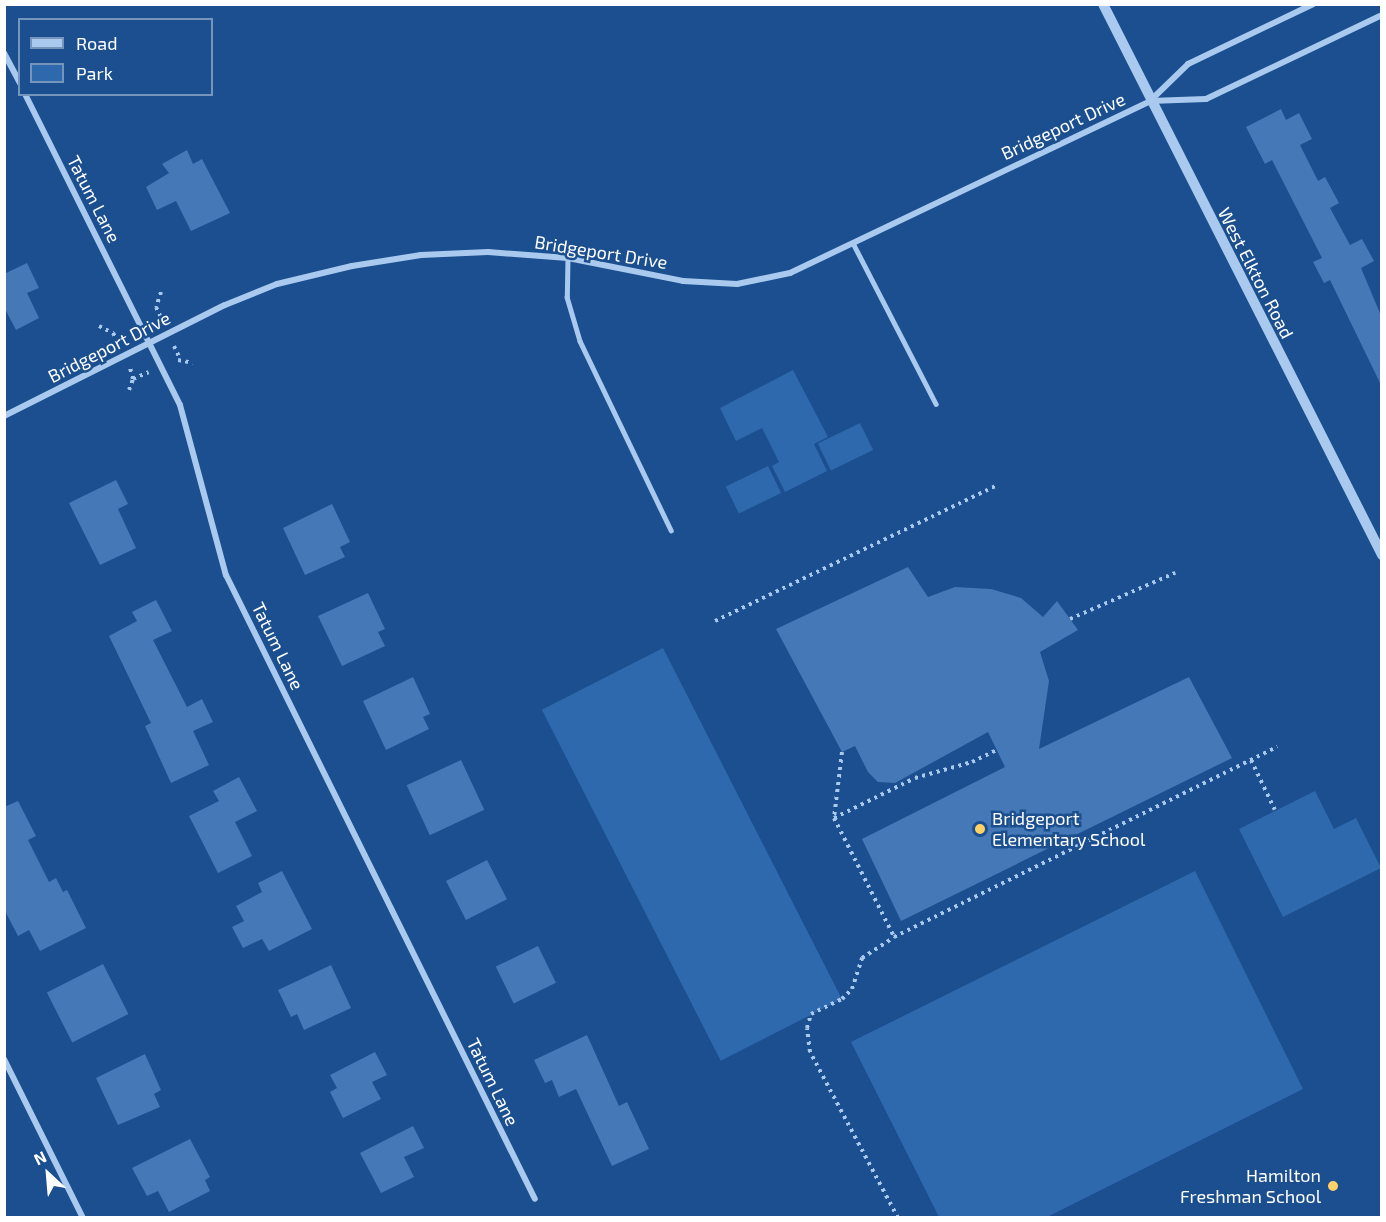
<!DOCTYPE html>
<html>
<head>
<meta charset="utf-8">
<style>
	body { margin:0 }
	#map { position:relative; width:1386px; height:1222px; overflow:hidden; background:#1b4f8f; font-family:"Exo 2",sans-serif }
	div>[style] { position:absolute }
	.green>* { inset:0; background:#2e69ad; transform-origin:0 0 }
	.building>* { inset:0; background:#4478b7; transform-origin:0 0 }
	.path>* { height:4px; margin-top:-2px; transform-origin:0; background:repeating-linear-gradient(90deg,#a9c9ee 0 3px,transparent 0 7.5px) }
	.service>* { height:4.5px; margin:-2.25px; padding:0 2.25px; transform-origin:2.25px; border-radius:2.25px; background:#a9c9ee }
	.minor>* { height:6px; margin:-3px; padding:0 3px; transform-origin:3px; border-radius:3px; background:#a9c9ee }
	.tertiary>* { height:10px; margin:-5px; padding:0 5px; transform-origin:5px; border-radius:5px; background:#a9c9ee }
	.dots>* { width:16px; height:16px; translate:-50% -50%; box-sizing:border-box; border:3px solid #1b4f8f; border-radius:50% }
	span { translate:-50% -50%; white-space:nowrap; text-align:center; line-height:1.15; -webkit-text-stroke:5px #1b4f8f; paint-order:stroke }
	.street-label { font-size:18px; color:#fff }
	.poi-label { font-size:18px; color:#fff }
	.left { translate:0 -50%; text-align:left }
	.right { translate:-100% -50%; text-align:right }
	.frame { position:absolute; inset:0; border:6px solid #fff; pointer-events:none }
	.legend { position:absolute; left:18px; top:18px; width:195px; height:78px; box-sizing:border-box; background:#1b4f8f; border:2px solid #7695bc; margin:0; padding:8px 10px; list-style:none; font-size:18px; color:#fff }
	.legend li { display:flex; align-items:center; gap:12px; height:30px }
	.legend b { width:30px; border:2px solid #7695bc }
	.north { position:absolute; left:18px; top:1144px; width:60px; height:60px; -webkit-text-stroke:4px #1b4f8f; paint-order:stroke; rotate:334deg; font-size:16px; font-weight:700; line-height:24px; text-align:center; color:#fff }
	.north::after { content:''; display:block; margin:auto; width:21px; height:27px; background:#fff; clip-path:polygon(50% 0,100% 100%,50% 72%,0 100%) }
</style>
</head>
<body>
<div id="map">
	<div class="green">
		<div style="clip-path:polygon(793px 370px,828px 437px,814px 444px,827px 471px,785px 492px,772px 466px,779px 462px,762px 428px,736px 441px,720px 408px)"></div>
		<div style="left:860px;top:423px;width:30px;height:47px;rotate:64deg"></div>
		<div style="left:768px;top:466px;width:30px;height:47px;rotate:64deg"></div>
		<div style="left:663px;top:648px;width:394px;height:136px;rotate:63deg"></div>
		<div style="clip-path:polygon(1315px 791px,1334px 829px,1356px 818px,1381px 868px,1283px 917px,1239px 829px)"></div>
		<div style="clip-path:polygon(1195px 871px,1303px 1089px,1047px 1217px,939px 1217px,851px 1042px)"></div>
	</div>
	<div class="building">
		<div style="clip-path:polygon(1281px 109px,1286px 120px,1299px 113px,1312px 139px,1300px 145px,1318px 181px,1325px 177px,1339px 203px,1330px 208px,1350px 245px,1362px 239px,1374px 261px,1361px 268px,1382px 318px,1382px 387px,1330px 280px,1324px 283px,1313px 262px,1322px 258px,1272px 160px,1265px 164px,1246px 127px)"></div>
		<div style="clip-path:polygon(187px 150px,193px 164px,202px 159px,230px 213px,191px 231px,176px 201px,157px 210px,146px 187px,169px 173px,162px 164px)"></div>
		<div style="clip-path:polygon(27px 263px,39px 288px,27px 293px,39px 318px,16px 330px,4px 307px,4px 274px)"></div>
		<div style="clip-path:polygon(116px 480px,128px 504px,118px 509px,136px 548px,100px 565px,69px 503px)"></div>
		<div style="clip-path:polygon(332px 504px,350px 542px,340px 547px,345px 557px,305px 575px,283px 528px)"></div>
		<div style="clip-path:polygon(908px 567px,928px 597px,955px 587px,991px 589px,1021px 598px,1043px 617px,1057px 601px,1078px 630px,1040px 652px,1049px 681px,1039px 749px,1189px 677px,1232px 758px,901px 921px,862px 839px,1005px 767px,988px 732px,895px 783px,878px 782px,868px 772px,855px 746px,842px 752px,776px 629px)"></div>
		<div style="clip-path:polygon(368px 593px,385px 629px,378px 632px,385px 646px,342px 666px,318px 616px)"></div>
		<div style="clip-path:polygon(156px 600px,172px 631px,153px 640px,187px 707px,202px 699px,213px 722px,193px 731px,209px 765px,171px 783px,145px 726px,151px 723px,109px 636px,137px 621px,132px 612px)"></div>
		<div style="clip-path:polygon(413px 677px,430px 714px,423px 717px,429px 729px,386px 750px,363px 701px)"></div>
		<div style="left:461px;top:760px;width:55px;height:60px;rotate:65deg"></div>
		<div style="clip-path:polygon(239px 777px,257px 811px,235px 822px,252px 856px,218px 873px,189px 816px,219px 801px,213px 791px)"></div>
		<div style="clip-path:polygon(18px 801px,36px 836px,28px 840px,49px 882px,56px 878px,63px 892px,67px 890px,86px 928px,40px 951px,29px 930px,18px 936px,4px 909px,4px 807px)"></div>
		<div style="left:487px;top:860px;width:44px;height:46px;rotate:63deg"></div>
		<div style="clip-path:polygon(282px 871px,312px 929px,269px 951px,262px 939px,243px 948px,232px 927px,244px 921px,236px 906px,262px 892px,258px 883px)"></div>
		<div style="left:538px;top:946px;width:41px;height:47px;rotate:64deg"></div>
		<div style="left:103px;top:964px;width:56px;height:63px;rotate:63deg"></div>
		<div style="clip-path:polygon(331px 965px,351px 1008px,304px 1030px,297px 1014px,291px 1017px,278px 990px)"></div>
		<div style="clip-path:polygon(587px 1035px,619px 1106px,627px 1102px,649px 1149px,612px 1166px,576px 1089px,559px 1097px,552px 1080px,545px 1083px,534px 1060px)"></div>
		<div style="clip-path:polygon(375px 1052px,387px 1075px,372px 1082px,381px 1099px,343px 1118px,330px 1092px,337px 1088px,330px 1075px)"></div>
		<div style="clip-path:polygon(145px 1054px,161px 1090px,154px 1094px,160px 1107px,118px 1125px,96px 1078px)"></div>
		<div style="clip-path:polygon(413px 1126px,424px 1148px,404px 1157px,414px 1177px,381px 1193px,360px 1153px)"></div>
		<div style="clip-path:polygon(190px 1139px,210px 1177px,205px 1180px,210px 1191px,169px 1212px,158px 1191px,147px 1196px,132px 1168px)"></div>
	</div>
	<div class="path">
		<div style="left:161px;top:292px;width:16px;rotate:108deg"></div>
		<div style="left:156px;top:307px;width:17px;rotate:65deg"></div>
		<div style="left:99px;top:326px;width:16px;rotate:27deg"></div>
		<div style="left:113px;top:333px;width:10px;rotate:61deg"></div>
		<div style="left:174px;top:346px;width:14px;rotate:65deg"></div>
		<div style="left:178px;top:360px;width:15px;rotate:11deg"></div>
		<div style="left:133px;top:379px;width:17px;rotate:-24deg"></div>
		<div style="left:129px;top:390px;width:12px;rotate:-70deg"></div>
		<div style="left:133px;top:379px;width:11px;rotate:-105deg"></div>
		<div style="left:1070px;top:619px;width:115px;rotate:-23.7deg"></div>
		<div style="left:715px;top:621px;width:313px;rotate:-25.7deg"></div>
		<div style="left:842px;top:752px;width:66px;rotate:96.9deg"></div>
		<div style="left:834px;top:818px;width:133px;rotate:63.2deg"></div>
		<div style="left:1251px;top:760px;width:55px;rotate:64.4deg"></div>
		<div style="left:834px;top:818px;width:90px;rotate:-26.3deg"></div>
		<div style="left:915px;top:778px;width:59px;rotate:-15.7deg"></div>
		<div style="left:972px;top:762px;width:28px;rotate:-26deg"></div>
		<div style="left:898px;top:1218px;width:188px;rotate:-117.9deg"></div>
		<div style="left:810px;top:1052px;width:24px;rotate:-97deg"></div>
		<div style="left:807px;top:1028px;width:15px;rotate:-74deg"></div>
		<div style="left:811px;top:1014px;width:34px;rotate:-26deg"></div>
		<div style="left:842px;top:999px;width:14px;rotate:-45deg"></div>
		<div style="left:852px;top:989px;width:33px;rotate:-72deg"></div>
		<div style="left:862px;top:958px;width:38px;rotate:-33deg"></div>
		<div style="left:894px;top:937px;width:428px;rotate:-26.4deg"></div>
	</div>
	<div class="service">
		<div style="left:853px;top:243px;width:181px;rotate:62.7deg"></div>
		<div style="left:568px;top:258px;width:39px;rotate:91deg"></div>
		<div style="left:567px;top:297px;width:46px;rotate:73.5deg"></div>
		<div style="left:580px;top:341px;width:210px;rotate:64.3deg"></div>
	</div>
	<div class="minor">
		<div style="left:4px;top:53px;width:34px;rotate:62deg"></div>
		<div style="left:25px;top:94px;width:347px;rotate:63.5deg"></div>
		<div style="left:180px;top:405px;width:176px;rotate:74.9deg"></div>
		<div style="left:226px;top:575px;width:696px;rotate:63.66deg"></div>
		<div style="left:1150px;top:101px;width:56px;rotate:-2deg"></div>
		<div style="left:1206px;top:99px;width:195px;rotate:-25.5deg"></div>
		<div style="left:4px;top:416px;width:247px;rotate:-26.7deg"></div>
		<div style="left:225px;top:305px;width:56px;rotate:-22deg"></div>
		<div style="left:277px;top:284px;width:77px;rotate:-13.5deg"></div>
		<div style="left:352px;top:266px;width:70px;rotate:-9.1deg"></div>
		<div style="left:421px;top:255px;width:67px;rotate:-2.6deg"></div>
		<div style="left:488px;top:252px;width:80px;rotate:4.3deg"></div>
		<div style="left:568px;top:258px;width:117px;rotate:11.3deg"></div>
		<div style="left:683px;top:281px;width:54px;rotate:3.2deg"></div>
		<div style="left:737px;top:284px;width:54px;rotate:-11.7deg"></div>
		<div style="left:790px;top:273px;width:399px;rotate:-25.5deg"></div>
		<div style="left:1150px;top:101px;width:53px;rotate:-44.2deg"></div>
		<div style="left:1188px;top:64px;width:139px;rotate:-25.6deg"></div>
		<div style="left:4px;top:1059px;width:178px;rotate:63.6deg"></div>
	</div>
	<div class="tertiary">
		<div style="left:1103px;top:4px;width:618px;rotate:63.14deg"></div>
	</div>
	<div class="dots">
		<div style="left:980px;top:829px;background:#ffd166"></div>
		<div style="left:1333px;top:1186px;background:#ffd166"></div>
	</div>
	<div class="street-label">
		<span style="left:1063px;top:126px;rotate:-25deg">Bridgeport Drive</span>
		<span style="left:94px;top:199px;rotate:63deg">Tatum Lane</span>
		<span style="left:601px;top:252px;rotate:9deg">Bridgeport Drive</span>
		<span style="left:1256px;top:273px;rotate:63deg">West Elkton Road</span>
		<span style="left:109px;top:347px;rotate:-27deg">Bridgeport Drive</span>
		<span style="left:278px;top:646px;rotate:64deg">Tatum Lane</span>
		<span style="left:493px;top:1082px;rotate:64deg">Tatum Lane</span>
	</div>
	<div class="poi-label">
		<span class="left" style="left:992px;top:829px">Bridgeport<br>Elementary School</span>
		<span class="right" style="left:1321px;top:1186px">Hamilton<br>Freshman School</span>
	</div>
	<div class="frame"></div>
	<ul class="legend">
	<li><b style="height:8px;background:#a9c9ee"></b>Road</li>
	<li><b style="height:16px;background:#2e69ad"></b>Park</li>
	</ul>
	<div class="north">N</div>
</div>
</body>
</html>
